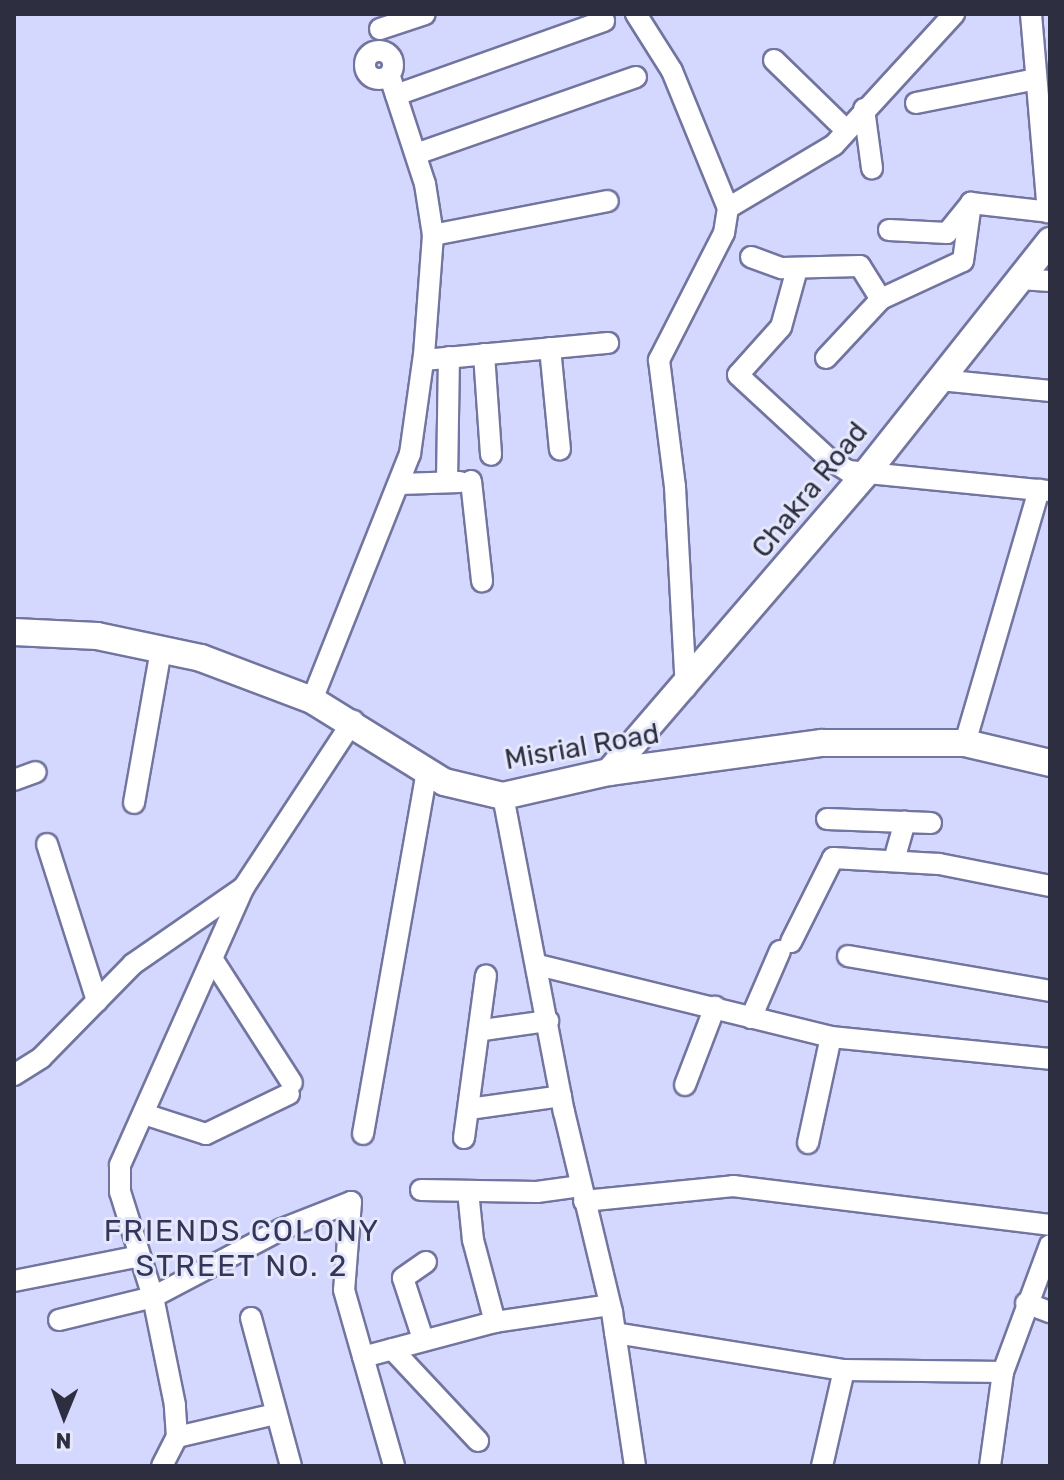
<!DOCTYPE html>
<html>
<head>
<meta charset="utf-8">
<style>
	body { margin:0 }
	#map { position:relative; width:1064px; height:1480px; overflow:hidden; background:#d5d8fe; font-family:Rubik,sans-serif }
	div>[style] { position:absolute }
	.roads { filter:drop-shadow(2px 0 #72759f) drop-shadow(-2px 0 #72759f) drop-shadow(0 2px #72759f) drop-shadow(0 -2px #72759f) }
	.minor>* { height:20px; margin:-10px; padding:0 10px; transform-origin:10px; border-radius:10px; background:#fff }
	.minor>.ring { margin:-10px; padding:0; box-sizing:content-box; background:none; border:20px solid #fff; border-radius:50% }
	.major>* { height:26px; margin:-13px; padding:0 13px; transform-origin:13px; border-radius:13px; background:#fff }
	span { translate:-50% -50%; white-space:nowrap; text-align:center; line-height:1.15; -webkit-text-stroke:6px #e5e7fa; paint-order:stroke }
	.street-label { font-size:28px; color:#2d2f41 }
	.neighbourhood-label { font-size:30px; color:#34355a; letter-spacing:2px }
	.frame { position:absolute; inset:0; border:16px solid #2d2f41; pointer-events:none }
	.north { position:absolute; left:24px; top:1376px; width:80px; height:80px; -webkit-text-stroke:6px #e5e7fa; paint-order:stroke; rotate:181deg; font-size:22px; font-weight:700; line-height:32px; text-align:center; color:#2d2f41 }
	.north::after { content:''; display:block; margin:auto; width:28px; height:36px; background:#2d2f41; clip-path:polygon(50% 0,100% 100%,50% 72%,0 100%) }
</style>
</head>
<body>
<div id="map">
	<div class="roads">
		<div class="minor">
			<div style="left:636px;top:14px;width:67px;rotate:57.7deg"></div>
			<div style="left:672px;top:71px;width:148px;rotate:67.8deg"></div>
			<div style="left:728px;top:208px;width:25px;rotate:99deg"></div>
			<div style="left:724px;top:233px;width:143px;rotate:117.1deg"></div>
			<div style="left:659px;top:360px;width:128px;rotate:82.8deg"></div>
			<div style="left:675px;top:487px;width:201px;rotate:86.9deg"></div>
			<div style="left:1031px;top:14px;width:199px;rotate:85.1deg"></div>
			<div style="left:380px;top:29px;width:47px;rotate:-18.4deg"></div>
			<div class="ring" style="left:365px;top:51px;width:8px;height:8px"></div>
			<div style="left:774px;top:60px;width:100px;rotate:44.2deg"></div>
			<div style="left:396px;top:95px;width:221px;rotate:-19.6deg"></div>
			<div style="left:916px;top:103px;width:122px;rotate:-11.3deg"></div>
			<div style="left:864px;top:109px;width:60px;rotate:82.3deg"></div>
			<div style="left:416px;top:154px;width:233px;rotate:-19.3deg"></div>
			<div style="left:728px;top:208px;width:123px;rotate:-30.7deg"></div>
			<div style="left:834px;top:145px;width:178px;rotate:-47.5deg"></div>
			<div style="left:889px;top:230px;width:58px;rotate:3deg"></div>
			<div style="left:947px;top:233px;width:38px;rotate:-51deg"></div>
			<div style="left:971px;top:203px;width:80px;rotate:6.5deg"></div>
			<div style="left:433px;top:235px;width:178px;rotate:-11deg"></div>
			<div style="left:751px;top:257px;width:33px;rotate:20deg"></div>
			<div style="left:782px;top:268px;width:78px;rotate:-1.5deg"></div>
			<div style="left:860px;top:266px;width:39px;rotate:58deg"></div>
			<div style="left:797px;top:269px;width:60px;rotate:105.4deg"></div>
			<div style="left:781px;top:327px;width:64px;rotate:131.9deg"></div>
			<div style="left:738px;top:375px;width:125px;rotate:42.7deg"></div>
			<div style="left:830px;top:460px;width:21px;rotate:31deg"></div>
			<div style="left:848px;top:471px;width:203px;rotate:5.7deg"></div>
			<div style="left:1020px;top:279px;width:30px;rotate:4deg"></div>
			<div style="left:550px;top:348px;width:102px;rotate:84.4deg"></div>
			<div style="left:484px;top:354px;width:101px;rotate:86deg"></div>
			<div style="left:826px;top:358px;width:81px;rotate:-47deg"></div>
			<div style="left:881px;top:299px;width:90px;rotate:-24.9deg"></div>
			<div style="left:963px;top:261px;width:59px;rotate:-82.1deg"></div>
			<div style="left:424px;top:360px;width:185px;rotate:-5.3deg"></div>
			<div style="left:940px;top:380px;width:111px;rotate:5.7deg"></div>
			<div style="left:471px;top:481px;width:101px;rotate:83.7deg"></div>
			<div style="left:447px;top:482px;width:125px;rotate:-89.1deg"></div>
			<div style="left:400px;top:484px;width:60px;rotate:-1.9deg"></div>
			<div style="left:312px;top:700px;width:265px;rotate:-68.3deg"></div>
			<div style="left:410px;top:454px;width:100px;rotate:-82deg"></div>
			<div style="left:424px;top:355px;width:120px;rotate:-85.7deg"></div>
			<div style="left:433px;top:235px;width:52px;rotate:-98.9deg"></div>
			<div style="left:425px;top:184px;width:113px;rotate:-108.1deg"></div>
			<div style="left:965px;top:743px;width:264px;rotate:-73.7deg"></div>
			<div style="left:14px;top:780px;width:23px;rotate:-20deg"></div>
			<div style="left:503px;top:796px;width:322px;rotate:79.1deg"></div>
			<div style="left:564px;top:1112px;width:206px;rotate:76.5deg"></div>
			<div style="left:612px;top:1312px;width:156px;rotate:81.5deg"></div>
			<div style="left:134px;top:803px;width:155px;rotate:-80deg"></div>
			<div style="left:827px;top:819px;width:104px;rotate:2.2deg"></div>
			<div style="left:47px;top:844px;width:165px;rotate:72.3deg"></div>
			<div style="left:894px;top:860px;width:40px;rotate:-74deg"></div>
			<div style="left:791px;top:942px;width:94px;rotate:-63.4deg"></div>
			<div style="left:833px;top:858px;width:106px;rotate:3.2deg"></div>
			<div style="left:939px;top:864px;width:113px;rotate:11.2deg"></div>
			<div style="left:848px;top:956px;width:205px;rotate:9.8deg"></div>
			<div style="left:213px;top:960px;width:146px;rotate:57.3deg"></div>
			<div style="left:538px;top:965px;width:302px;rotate:13.8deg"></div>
			<div style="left:831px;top:1037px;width:220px;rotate:5.7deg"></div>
			<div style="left:751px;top:1018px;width:73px;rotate:-66.6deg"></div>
			<div style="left:483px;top:1030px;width:66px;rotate:-7.9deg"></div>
			<div style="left:14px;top:1075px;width:32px;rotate:-32deg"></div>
			<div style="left:41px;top:1058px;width:132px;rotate:-45.6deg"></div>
			<div style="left:133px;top:964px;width:135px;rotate:-34.7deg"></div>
			<div style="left:685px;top:1085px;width:84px;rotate:-69deg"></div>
			<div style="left:469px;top:1109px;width:93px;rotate:-8deg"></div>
			<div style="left:144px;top:1114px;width:65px;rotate:17.9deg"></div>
			<div style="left:206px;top:1134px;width:92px;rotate:-25.7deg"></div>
			<div style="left:363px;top:1134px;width:369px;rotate:-80deg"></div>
			<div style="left:464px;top:1138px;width:164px;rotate:-82.3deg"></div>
			<div style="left:808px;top:1143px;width:108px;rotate:-77.8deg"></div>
			<div style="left:421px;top:1190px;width:116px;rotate:1deg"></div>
			<div style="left:537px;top:1192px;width:44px;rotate:-7.8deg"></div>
			<div style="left:468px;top:1191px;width:49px;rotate:84.2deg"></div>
			<div style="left:473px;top:1240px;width:85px;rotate:75deg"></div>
			<div style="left:584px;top:1201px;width:150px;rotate:-5.7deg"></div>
			<div style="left:733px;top:1186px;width:319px;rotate:7deg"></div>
			<div style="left:14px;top:1281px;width:128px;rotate:-11.2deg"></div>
			<div style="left:1026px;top:1303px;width:26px;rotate:21deg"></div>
			<div style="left:251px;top:1318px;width:153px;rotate:74.9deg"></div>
			<div style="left:59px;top:1320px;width:97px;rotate:-13.7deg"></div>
			<div style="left:153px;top:1297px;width:146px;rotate:-27.8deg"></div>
			<div style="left:282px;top:1229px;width:74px;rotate:-21.4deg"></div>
			<div style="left:351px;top:1202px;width:88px;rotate:94.5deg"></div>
			<div style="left:344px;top:1290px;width:183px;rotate:74.1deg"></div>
			<div style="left:615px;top:1333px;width:232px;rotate:9.2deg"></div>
			<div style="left:844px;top:1370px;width:159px;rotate:0.7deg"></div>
			<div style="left:423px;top:1339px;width:64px;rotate:-108.2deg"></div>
			<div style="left:403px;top:1278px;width:28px;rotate:-35deg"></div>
			<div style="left:392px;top:1349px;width:126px;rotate:46.9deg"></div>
			<div style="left:363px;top:1357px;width:137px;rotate:-14.9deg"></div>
			<div style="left:495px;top:1322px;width:116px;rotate:-8.4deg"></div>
			<div style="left:177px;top:1437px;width:101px;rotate:-13.2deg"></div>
			<div style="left:162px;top:1466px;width:33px;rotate:-63deg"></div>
			<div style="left:177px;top:1437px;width:32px;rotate:-94deg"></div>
			<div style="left:175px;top:1405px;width:110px;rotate:-101.5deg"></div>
			<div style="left:153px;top:1297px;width:110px;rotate:-107.4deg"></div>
			<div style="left:120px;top:1192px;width:27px;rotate:-90deg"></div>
			<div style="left:120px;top:1165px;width:304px;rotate:-66deg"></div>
			<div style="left:244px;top:887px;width:199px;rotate:-56.7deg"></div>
			<div style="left:822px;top:1466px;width:98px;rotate:-77.1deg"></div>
			<div style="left:990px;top:1466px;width:95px;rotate:-82.1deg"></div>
			<div style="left:1003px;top:1372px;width:135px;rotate:-69.7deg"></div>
		</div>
		<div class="major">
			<div style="left:14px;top:632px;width:83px;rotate:2.8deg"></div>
			<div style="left:97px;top:636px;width:106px;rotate:11.9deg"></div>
			<div style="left:201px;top:658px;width:119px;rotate:20.7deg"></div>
			<div style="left:312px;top:700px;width:155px;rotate:31.8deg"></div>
			<div style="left:444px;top:782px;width:61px;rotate:13.3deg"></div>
			<div style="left:503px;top:796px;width:109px;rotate:-12.8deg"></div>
			<div style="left:609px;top:772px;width:215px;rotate:-7.8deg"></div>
			<div style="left:822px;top:743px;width:143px"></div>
			<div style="left:965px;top:743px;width:87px;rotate:13.2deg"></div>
			<div style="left:609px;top:772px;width:396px;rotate:-49.3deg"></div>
			<div style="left:867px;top:472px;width:295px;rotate:-51.6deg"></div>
		</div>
	</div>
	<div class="street-label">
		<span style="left:810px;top:490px;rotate:-51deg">Chakra Road</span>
		<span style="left:582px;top:747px;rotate:-10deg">Misrial Road</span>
	</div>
	<div class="neighbourhood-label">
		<span style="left:242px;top:1248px">FRIENDS COLONY<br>STREET NO. 2</span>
	</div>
	<div class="frame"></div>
	<div class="north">N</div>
</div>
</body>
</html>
